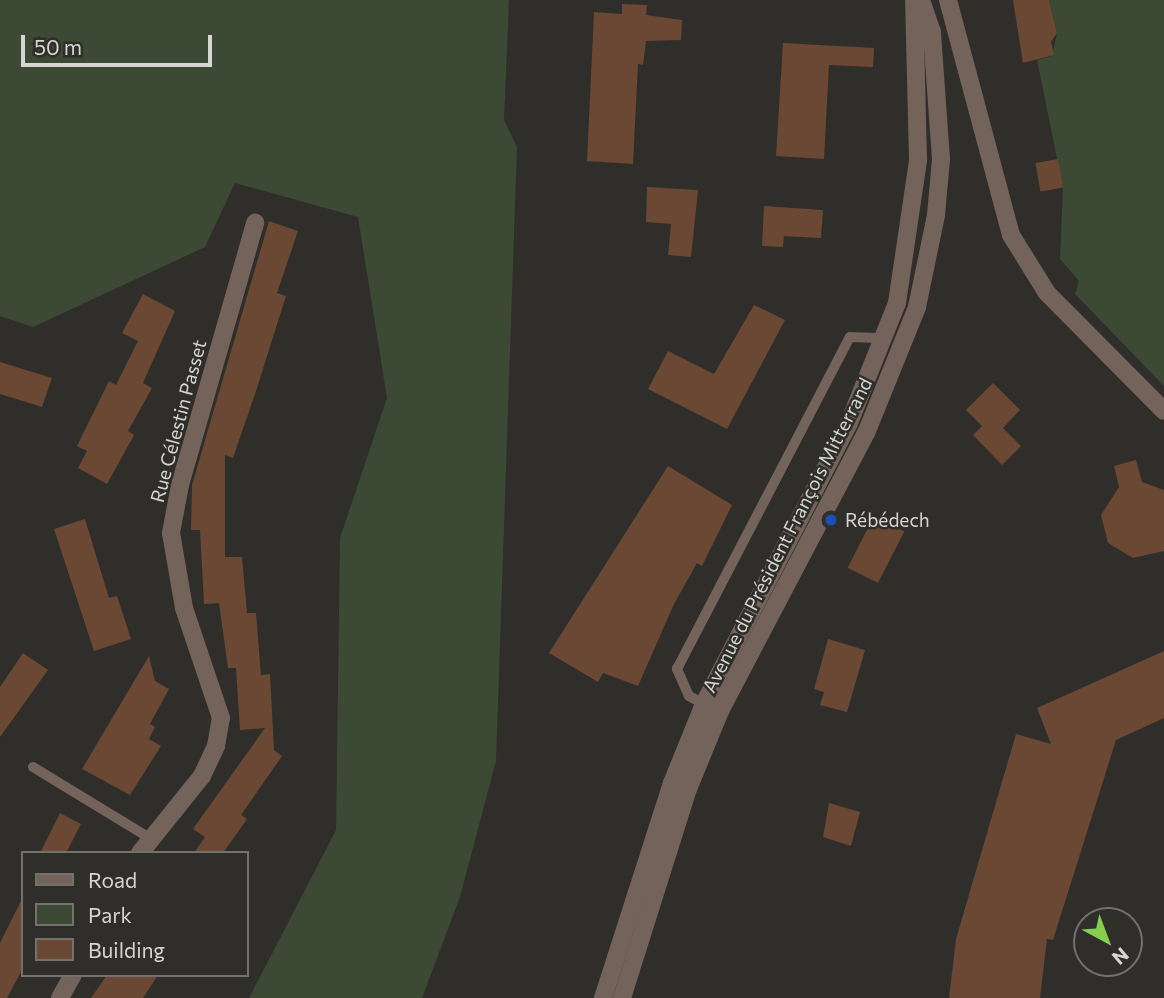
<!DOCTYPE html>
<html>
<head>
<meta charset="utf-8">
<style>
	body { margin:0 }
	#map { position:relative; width:1164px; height:998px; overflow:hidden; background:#2f2e2a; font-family:Commissioner,sans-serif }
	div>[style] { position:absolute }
	.green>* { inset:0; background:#3c4934 }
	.building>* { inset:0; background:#6a4833; transform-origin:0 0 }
	.service>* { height:10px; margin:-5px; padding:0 5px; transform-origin:5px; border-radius:5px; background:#74635a }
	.minor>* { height:18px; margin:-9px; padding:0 9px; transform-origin:9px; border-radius:9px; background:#74635a }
	.tertiary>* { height:18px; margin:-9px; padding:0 9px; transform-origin:9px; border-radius:9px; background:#74635a }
	.dots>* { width:19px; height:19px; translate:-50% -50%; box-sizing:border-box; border:4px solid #2f2e2a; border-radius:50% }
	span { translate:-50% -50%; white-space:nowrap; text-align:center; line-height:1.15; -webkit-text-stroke:5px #2f2e2a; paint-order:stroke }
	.street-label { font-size:19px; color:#d6d6d3 }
	.poi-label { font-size:19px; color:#d6d6d3 }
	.left { translate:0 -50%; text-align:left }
	.legend { position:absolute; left:21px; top:851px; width:228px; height:126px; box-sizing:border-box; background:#2f2e2a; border:2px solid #72716e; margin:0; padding:9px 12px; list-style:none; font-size:21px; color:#d6d6d3 }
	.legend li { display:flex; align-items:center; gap:14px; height:35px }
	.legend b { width:35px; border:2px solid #72716e }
	.north { position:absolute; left:1073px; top:907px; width:70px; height:70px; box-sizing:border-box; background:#2f2e2a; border:2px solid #72716e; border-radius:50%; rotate:139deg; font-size:19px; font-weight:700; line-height:28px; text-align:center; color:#d6d6d3 }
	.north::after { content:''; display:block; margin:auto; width:24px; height:32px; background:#84cf4d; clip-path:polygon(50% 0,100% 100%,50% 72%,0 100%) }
	.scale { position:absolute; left:21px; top:35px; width:191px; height:32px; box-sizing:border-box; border:4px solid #d6d6d3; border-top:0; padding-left:9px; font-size:21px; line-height:24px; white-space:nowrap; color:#d6d6d3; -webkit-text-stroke:5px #2f2e2a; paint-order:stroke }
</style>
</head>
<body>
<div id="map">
	<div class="green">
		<div style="clip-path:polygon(0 0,509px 0,504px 120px,517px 147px,496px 761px,460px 897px,422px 998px,249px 998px,336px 830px,340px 538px,387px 398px,358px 217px,235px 183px,205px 247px,33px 327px,0 316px)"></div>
		<div style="clip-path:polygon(1049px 0,1164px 0,1164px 386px,1075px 294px,1079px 281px,1060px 259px,1063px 188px,1037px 60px,1052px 56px,1057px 33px)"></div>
	</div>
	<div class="building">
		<div style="clip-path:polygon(1013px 0,1049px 0,1057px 33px,1051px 42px,1054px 55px,1023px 63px)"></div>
		<div style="clip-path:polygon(622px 4px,647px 5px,646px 15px,682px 20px,681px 40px,646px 41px,643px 65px,638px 64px,633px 164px,587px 161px,594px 12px,622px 14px)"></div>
		<div style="clip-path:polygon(783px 43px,874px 48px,873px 67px,829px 65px,824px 159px,776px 156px)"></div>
		<div style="left:1058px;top:159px;width:29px;height:23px;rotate:80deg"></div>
		<div style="clip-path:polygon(647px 187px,698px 190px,691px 257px,668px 255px,671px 224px,646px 222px)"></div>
		<div style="clip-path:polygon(764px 206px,823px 210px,821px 238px,784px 236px,783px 247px,762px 246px)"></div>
		<div style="clip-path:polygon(269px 221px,298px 231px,277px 293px,286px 296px,256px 391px,233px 458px,225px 455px,225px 557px,242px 557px,247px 613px,256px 613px,261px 675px,270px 674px,274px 750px,282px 756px,241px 815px,247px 819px,223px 853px,194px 853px,205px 837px,193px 829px,265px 728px,240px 730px,236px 668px,228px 668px,219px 603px,204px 604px,200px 530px,191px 530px,192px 485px)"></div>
		<div style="clip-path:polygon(143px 294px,175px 311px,143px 383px,152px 388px,128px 431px,134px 435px,107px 484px,78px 468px,87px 451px,77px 446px,109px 381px,116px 385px,138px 341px,122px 333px)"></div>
		<div style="clip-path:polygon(754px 305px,785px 320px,727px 429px,648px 389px,668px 351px,714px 374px)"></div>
		<div style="clip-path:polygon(0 362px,52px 378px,42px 407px,0 394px)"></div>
		<div style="clip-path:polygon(993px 383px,1020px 410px,1003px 428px,1021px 446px,1002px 465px,973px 435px,982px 426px,966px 410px)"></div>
		<div style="clip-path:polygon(1136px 460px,1142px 482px,1164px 490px,1164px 551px,1133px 558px,1108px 543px,1101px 515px,1119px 487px,1114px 466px)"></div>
		<div style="clip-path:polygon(668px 466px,732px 505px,702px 566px,697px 563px,674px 604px,638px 686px,603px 673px,598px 682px,549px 653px)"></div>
		<div style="left:874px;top:516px;width:34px;height:58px;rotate:27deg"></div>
		<div style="clip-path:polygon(85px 519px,109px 598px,117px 596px,131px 639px,94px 651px,54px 529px)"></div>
		<div style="clip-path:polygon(828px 639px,865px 650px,847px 712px,820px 705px,824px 692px,814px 689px)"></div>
		<div style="clip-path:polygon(1164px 651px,1164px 718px,1116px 740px,1053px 940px,1047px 939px,1040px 998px,949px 998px,956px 939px,1016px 734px,1051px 744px,1037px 708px)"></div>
		<div style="clip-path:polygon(23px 653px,48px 670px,0 737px,0 687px)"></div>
		<div style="clip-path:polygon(149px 656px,155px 681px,169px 689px,150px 724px,155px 727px,149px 739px,161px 746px,130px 795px,82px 769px)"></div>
		<div style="clip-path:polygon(829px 803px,860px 812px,851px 846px,823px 837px)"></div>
		<div style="clip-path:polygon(60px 813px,81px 824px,66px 853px,40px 853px)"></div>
		<div style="clip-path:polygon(23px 897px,23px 968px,7px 998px,0 998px,0 943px)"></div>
		<div style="clip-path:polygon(107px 975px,158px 975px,143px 998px,91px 998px)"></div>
	</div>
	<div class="service">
		<div style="left:704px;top:704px;width:17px;rotate:-152deg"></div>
		<div style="left:689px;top:696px;width:30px;rotate:-114deg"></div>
		<div style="left:677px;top:669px;width:374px;rotate:-62.5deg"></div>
		<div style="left:850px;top:337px;width:34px;rotate:2deg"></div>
		<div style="left:33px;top:767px;width:137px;rotate:31.3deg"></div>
	</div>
	<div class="minor">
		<div style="left:140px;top:853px;width:99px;rotate:-51.2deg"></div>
		<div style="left:202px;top:776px;width:33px;rotate:-65deg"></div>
		<div style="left:216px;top:746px;width:28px;rotate:-80deg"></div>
		<div style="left:221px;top:718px;width:116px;rotate:-108.6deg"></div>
		<div style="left:184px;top:608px;width:76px;rotate:-99.8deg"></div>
		<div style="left:171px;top:533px;width:49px;rotate:-79.4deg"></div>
		<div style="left:180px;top:485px;width:273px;rotate:-74deg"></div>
		<div style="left:60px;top:998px;width:26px;rotate:-61deg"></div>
	</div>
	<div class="tertiary">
		<div style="left:948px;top:0;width:243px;rotate:75deg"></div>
		<div style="left:1011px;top:235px;width:68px;rotate:58.2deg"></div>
		<div style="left:1047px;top:293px;width:166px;rotate:45.2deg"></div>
		<div style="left:603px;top:998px;width:226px;rotate:-72.2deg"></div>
		<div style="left:672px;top:783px;width:85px;rotate:-67.9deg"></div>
		<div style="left:704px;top:704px;width:316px;rotate:-62.7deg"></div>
		<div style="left:849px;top:423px;width:129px;rotate:-68.2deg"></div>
		<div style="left:897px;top:303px;width:145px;rotate:-81.6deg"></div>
		<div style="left:918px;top:160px;width:160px;rotate:-91.4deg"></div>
		<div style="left:622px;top:998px;width:219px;rotate:-72.5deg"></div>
		<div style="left:688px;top:789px;width:84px;rotate:-67.7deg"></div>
		<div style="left:720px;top:711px;width:316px;rotate:-62.3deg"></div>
		<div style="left:867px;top:431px;width:134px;rotate:-68deg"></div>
		<div style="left:917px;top:307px;width:94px;rotate:-78.3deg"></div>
		<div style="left:936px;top:215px;width:56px;rotate:-84.9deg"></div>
		<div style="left:941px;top:159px;width:127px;rotate:-94.1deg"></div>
		<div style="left:932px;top:32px;width:34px;rotate:-109deg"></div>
	</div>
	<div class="dots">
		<div style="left:831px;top:520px;background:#1a4fb4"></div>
	</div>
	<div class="street-label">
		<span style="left:178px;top:421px;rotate:-75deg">Rue Célestin Passet</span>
		<span style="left:787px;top:535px;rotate:-63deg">Avenue du Président François Mitterrand</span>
	</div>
	<div class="poi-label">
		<span class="left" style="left:845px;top:520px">Rébédech</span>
	</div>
	<ul class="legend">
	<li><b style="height:9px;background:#74635a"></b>Road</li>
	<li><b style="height:19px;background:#3c4934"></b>Park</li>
	<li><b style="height:19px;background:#6a4833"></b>Building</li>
	</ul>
	<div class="north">N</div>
	<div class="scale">50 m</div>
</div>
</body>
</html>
